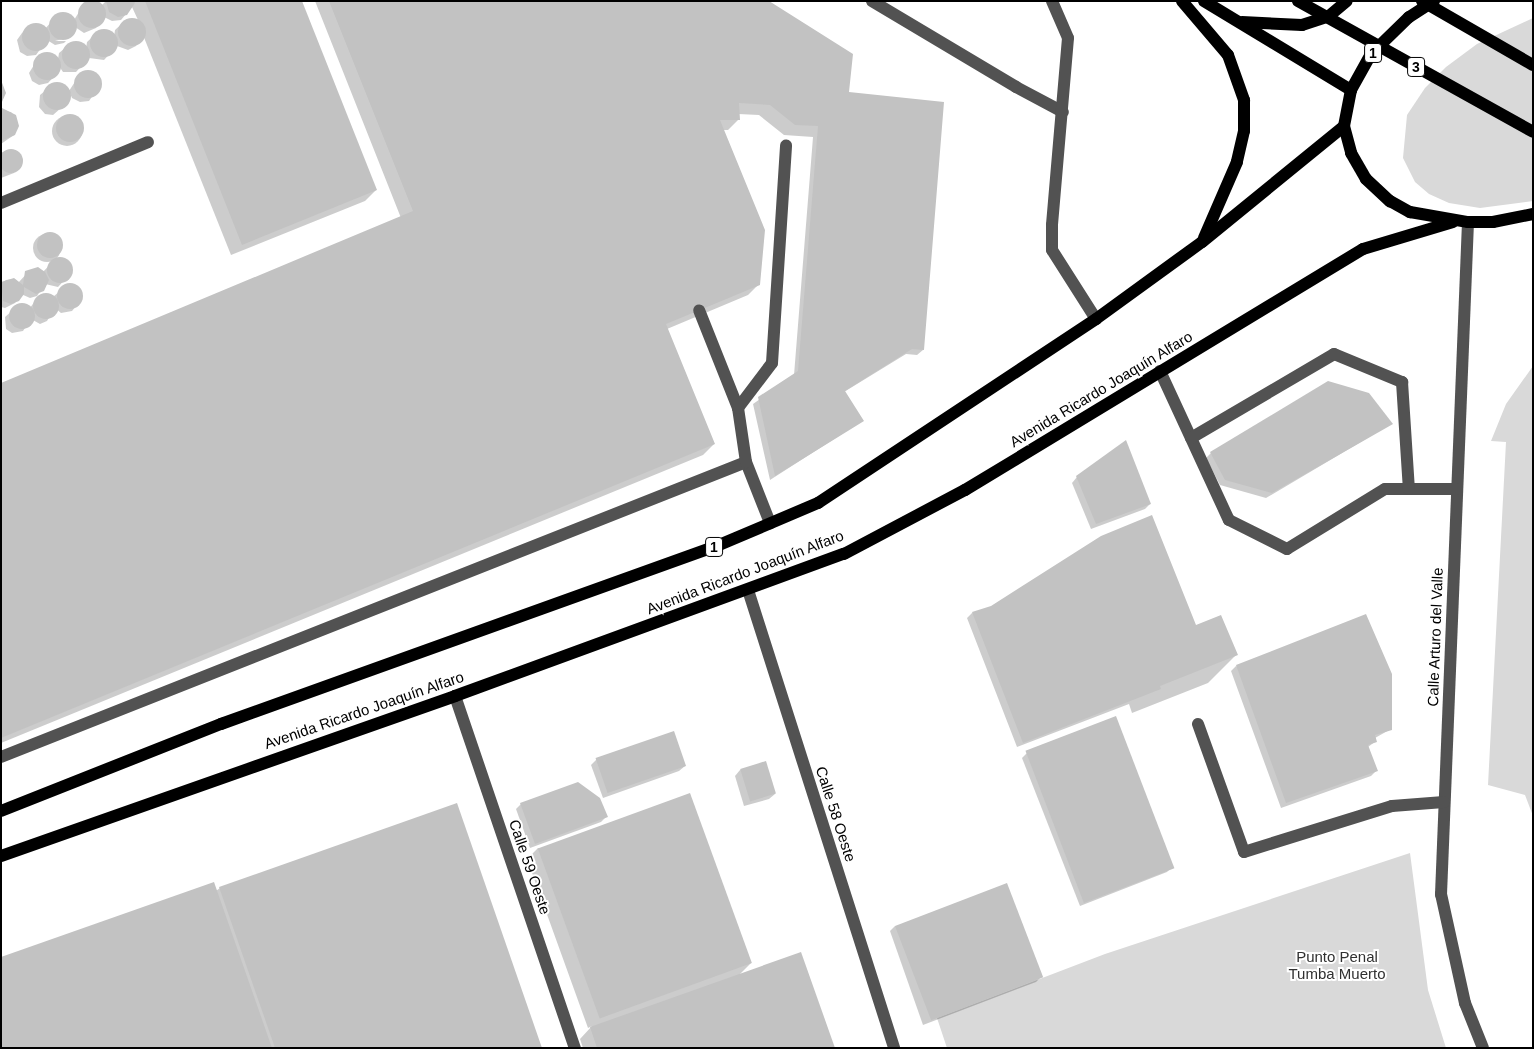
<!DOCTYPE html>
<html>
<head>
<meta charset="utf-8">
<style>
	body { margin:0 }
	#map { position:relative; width:1534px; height:1049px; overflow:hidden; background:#fff; font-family:Arial,sans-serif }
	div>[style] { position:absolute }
	.green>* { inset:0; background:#d9d9d9 }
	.shadow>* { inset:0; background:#0003 }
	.round { border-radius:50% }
	.building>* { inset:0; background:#c2c2c2; transform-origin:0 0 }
	.minor>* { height:12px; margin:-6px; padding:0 6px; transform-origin:6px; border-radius:6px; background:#525252 }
	.major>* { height:12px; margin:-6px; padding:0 6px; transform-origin:6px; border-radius:6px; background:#000 }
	span { translate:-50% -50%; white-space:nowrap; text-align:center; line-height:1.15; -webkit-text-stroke:4px #fff; paint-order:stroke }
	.shield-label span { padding:1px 4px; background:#fff; border:1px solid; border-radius:4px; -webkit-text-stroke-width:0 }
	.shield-label { font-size:14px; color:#000; font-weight:700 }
	.street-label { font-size:15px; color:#000 }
	.park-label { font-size:15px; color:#303030 }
	.frame { position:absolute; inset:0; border:2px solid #000; pointer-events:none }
</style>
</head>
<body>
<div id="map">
	<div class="green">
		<div style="clip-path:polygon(1533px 18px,1533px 201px,1480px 208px,1449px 203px,1429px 194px,1415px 182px,1403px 158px,1407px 115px,1425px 88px,1446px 67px,1477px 44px)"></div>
		<div style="clip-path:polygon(1533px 366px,1533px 816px,1525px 795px,1488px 785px,1506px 442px,1491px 441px,1506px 404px)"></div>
		<div style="clip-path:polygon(1410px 853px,1428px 990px,1446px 1048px,947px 1048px,937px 1018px,1105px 954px)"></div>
	</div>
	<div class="shadow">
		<div style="clip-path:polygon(106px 1px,301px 1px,376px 190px,365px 201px,231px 255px,143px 35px,136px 46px,128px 50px,117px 46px,104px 60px,89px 58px,76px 72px,63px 72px,59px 66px,59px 71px,48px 83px,39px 85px,32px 81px,29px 73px,39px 57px,50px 54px,58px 59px,59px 53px,71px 43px,82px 44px,86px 49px,87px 42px,99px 31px,110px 32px,114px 37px,115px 30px,127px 19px,138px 20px,132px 7px,121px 20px,112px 21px,104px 17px,96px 28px,84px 33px,75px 27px,70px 37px,55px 41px,66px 41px,64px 43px,55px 45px,47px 40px,36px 55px,27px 56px,20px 52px,17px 40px,22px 33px,38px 25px,45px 29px,58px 14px,66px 14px,74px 20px,84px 4px,96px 2px,102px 5px)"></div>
		<div style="clip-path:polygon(315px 1px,767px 1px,848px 92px,923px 350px,917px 355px,906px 354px,844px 392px,862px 421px,770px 480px,753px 404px,794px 375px,813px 137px,784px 135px,759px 115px,738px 114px,739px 119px,728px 130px,723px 130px,759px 284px,748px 295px,667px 329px,714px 444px,703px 455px,1px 743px,1px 384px,401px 218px)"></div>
		<div style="clip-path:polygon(91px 71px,98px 76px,101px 84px,89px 101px,80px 102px,72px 98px,69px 91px,69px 101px,53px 115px,45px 114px,39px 107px,40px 95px,46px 90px,56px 83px,64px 85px,69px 91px,80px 74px)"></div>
		<div style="clip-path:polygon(1px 111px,11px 112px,17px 120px,14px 135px,1px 144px)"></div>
		<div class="round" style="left:52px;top:116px;width:30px;height:30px"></div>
		<div style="clip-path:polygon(8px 150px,16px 151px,22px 160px,14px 173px,1px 178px,1px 153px)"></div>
		<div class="round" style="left:33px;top:234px;width:28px;height:28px"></div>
		<div style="clip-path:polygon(62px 258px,70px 266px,71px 273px,58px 287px,45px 284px,37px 296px,30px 298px,21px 294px,15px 303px,5px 308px,1px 307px,1px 285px,6px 280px,13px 279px,18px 283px,30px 270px,43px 272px,54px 260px)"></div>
		<div style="clip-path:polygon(68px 284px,79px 288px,82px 299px,72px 311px,61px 313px,55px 308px,47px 321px,40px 324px,31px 319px,23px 331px,12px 333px,6px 329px,5px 317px,20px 304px,30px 308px,37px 298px,44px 294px,53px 297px)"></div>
		<div style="clip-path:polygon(1391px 424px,1266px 498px,1220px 485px,1206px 458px,1211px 453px)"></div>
		<div style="clip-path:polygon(1077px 477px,1150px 504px,1145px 509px,1091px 529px,1072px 483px)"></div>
		<div style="clip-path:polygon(972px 613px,1236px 655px,1208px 683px,1132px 713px,1129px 704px,1017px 747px,967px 618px)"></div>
		<div style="clip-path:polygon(1236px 666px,1391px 729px,1375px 738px,1376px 741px,1368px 747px,1376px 771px,1371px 776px,1281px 808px,1231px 671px)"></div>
		<div style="clip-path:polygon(673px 733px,685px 766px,679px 771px,603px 798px,591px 765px,596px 760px)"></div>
		<div style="clip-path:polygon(1027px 753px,1172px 867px,1167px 872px,1080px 906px,1022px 758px)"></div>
		<div style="clip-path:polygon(765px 763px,775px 794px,769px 799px,744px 806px,735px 776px,740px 770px)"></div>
		<div style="clip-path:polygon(521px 804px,606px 817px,601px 822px,530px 848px,516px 809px)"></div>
		<div style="clip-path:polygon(538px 848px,751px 963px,739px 975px,834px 1048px,583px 1048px,580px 1039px,592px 1026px,588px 1028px,527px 859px)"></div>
		<div style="clip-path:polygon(220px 888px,541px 1048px,1px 1048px)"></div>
		<div style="clip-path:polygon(895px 926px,1041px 977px,1036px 982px,923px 1025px,890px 931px)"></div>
	</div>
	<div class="building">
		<div class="round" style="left:78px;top:0;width:28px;height:28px"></div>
		<div style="clip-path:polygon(106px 1px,134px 1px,135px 3px,127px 15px,118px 17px,109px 12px)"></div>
		<div style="clip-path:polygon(145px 1px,302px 1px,377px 190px,242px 245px)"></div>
		<div style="clip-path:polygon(329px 1px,769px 1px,853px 54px,849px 92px,944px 102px,924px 350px,912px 349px,845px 391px,864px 421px,775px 476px,758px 397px,798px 371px,818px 126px,795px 125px,770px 105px,739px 103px,740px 120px,720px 120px,765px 230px,760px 285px,666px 324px,715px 444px,1px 738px,1px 383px,413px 211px)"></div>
		<div class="round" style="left:49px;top:12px;width:28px;height:28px"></div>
		<div class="round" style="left:118px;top:18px;width:28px;height:28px"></div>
		<div class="round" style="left:22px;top:23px;width:28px;height:28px"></div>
		<div class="round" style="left:90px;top:29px;width:28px;height:28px"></div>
		<div class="round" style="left:62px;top:41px;width:28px;height:28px"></div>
		<div class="round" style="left:33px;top:52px;width:28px;height:28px"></div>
		<div class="round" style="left:74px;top:70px;width:28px;height:28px"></div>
		<div style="clip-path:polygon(1px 80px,6px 93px,1px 104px)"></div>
		<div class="round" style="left:43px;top:82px;width:28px;height:28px"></div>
		<div style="clip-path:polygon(2px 108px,16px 115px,19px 126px,15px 135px,1px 141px)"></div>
		<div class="round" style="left:56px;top:114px;width:28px;height:28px"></div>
		<div class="round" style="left:-1px;top:149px;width:24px;height:24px"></div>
		<div class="round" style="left:37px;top:232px;width:26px;height:26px"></div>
		<div class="round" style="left:47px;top:257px;width:26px;height:26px"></div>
		<div style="clip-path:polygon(38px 267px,45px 272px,49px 280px,44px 291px,36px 294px,24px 287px,24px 294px,19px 301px,11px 304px,3px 301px,1px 282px,14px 278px,23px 285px,25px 271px)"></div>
		<div class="round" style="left:57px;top:283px;width:26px;height:26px"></div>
		<div class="round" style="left:33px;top:293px;width:26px;height:26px"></div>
		<div class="round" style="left:9px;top:303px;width:26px;height:26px"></div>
		<div style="clip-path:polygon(1328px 381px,1369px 393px,1393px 424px,1272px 493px,1225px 480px,1210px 452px)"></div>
		<div style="clip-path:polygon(1126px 440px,1151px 504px,1096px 524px,1076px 476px)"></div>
		<div style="clip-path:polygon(1152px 515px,1196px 625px,1221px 615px,1238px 655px,1160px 686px,1161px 689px,1023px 743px,972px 612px,991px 606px,1101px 536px)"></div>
		<div style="clip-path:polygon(1366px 614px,1392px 674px,1392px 730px,1375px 735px,1377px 742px,1368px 745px,1378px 771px,1286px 803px,1236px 665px)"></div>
		<div style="left:1116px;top:716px;width:163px;height:97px;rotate:69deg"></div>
		<div style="left:674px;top:731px;width:37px;height:83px;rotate:71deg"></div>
		<div style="left:766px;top:761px;width:34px;height:27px;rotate:73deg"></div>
		<div style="clip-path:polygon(578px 782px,600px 798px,608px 817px,535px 844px,520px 803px)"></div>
		<div style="left:690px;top:793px;width:181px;height:162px;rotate:70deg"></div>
		<div style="clip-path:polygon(457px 803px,542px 1048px,275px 1048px,219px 887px)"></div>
		<div style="clip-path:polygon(214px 882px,272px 1048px,1px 1048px,1px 957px)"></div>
		<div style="left:1007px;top:883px;width:101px;height:120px;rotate:69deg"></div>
		<div style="clip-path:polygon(801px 952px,835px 1048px,597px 1048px,590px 1027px)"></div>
	</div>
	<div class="minor">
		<div style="left:872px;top:1px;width:168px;rotate:30.8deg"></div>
		<div style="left:1016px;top:87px;width:53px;rotate:28deg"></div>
		<div style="left:1052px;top:1px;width:40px;rotate:66.6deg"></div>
		<div style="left:1068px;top:38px;width:188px;rotate:94.9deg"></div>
		<div style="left:1052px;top:225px;width:25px;rotate:90deg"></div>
		<div style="left:1052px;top:250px;width:82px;rotate:57.5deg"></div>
		<div style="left:1px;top:203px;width:159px;rotate:-22.5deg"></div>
		<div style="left:1468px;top:222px;width:673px;rotate:92.3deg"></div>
		<div style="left:1441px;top:894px;width:112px;rotate:77.6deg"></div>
		<div style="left:1465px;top:1003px;width:48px;rotate:68.2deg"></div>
		<div style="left:1160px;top:371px;width:164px;rotate:65.2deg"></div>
		<div style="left:1229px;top:520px;width:65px;rotate:26.6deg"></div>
		<div style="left:1287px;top:549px;width:115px;rotate:-31.5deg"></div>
		<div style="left:1385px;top:489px;width:72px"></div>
		<div style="left:738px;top:408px;width:56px;rotate:-52.9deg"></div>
		<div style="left:772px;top:363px;width:218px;rotate:-86.3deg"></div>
		<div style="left:1191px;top:438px;width:166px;rotate:-30.4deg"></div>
		<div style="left:1334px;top:354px;width:74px;rotate:22.4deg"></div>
		<div style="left:1402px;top:382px;width:107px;rotate:86.3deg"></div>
		<div style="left:746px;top:462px;width:66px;rotate:68.5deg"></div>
		<div style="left:748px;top:590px;width:481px;rotate:72.3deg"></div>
		<div style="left:455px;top:696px;width:372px;rotate:71.2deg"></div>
		<div style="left:1198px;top:724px;width:136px;rotate:70.2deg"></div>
		<div style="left:1244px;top:852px;width:155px;rotate:-17.3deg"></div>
		<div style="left:1392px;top:806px;width:52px;rotate:-4.4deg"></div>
		<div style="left:1px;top:757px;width:801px;rotate:-21.6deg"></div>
		<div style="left:746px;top:462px;width:55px;rotate:-98.4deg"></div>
		<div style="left:738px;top:408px;width:105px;rotate:-111.7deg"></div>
	</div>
	<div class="major">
		<div style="left:1182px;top:1px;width:71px;rotate:49.6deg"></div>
		<div style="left:1228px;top:55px;width:48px;rotate:70.4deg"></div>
		<div style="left:1244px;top:100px;width:31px;rotate:90deg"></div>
		<div style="left:1244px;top:131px;width:32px;rotate:103deg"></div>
		<div style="left:1237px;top:162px;width:83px;rotate:113.5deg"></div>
		<div style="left:1204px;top:1px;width:172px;rotate:31.2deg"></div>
		<div style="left:1298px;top:1px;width:269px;rotate:29.1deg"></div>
		<div style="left:1422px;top:1px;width:128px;rotate:30deg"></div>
		<div style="left:1434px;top:1px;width:30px;rotate:147deg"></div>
		<div style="left:1409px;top:17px;width:53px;rotate:135.8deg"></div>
		<div style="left:1371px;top:54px;width:41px;rotate:119.1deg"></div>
		<div style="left:1351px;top:90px;width:37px;rotate:101deg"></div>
		<div style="left:1344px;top:126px;width:28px;rotate:75deg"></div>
		<div style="left:1351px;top:153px;width:30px;rotate:60deg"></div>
		<div style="left:1366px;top:179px;width:33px;rotate:43deg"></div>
		<div style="left:1390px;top:201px;width:23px;rotate:29deg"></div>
		<div style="left:1410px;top:212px;width:59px;rotate:9.8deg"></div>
		<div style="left:1468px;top:222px;width:25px"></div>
		<div style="left:1493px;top:222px;width:41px;rotate:-11.3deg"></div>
		<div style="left:1242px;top:22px;width:60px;rotate:2.9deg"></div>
		<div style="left:1302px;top:25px;width:28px;rotate:-18deg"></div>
		<div style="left:1329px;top:16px;width:23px;rotate:-40deg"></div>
		<div style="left:1px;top:811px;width:237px;rotate:-21.6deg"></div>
		<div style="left:221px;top:724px;width:529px;rotate:-19.77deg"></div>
		<div style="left:719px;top:545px;width:108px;rotate:-23deg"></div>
		<div style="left:818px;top:503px;width:333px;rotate:-33.5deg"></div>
		<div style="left:1096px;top:319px;width:131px;rotate:-36deg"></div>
		<div style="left:1202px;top:242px;width:183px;rotate:-39.2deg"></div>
		<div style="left:1px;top:856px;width:481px;rotate:-19.4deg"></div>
		<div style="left:455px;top:696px;width:414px;rotate:-20.1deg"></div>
		<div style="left:844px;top:554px;width:137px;rotate:-27.9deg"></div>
		<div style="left:965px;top:490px;width:465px;rotate:-31.2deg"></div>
		<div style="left:1363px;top:249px;width:94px;rotate:-16.7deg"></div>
	</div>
	<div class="shield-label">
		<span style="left:1373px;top:53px">1</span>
		<span style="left:1416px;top:67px">3</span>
		<span style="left:714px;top:547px">1</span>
	</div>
	<div class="street-label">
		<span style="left:1101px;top:389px;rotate:-31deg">Avenida Ricardo Joaquín Alfaro</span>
		<span style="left:745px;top:572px;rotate:-21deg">Avenida Ricardo Joaquín Alfaro</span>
		<span style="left:1435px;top:637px;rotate:-88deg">Calle Arturo del Valle</span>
		<span style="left:364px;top:710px;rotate:-19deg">Avenida Ricardo Joaquín Alfaro</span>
		<span style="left:836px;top:814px;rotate:72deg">Calle 58 Oeste</span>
		<span style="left:530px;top:867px;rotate:71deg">Calle 59 Oeste</span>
	</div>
	<div class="park-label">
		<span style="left:1337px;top:965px">Punto Penal<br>Tumba Muerto</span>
	</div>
	<div class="frame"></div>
</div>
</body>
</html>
